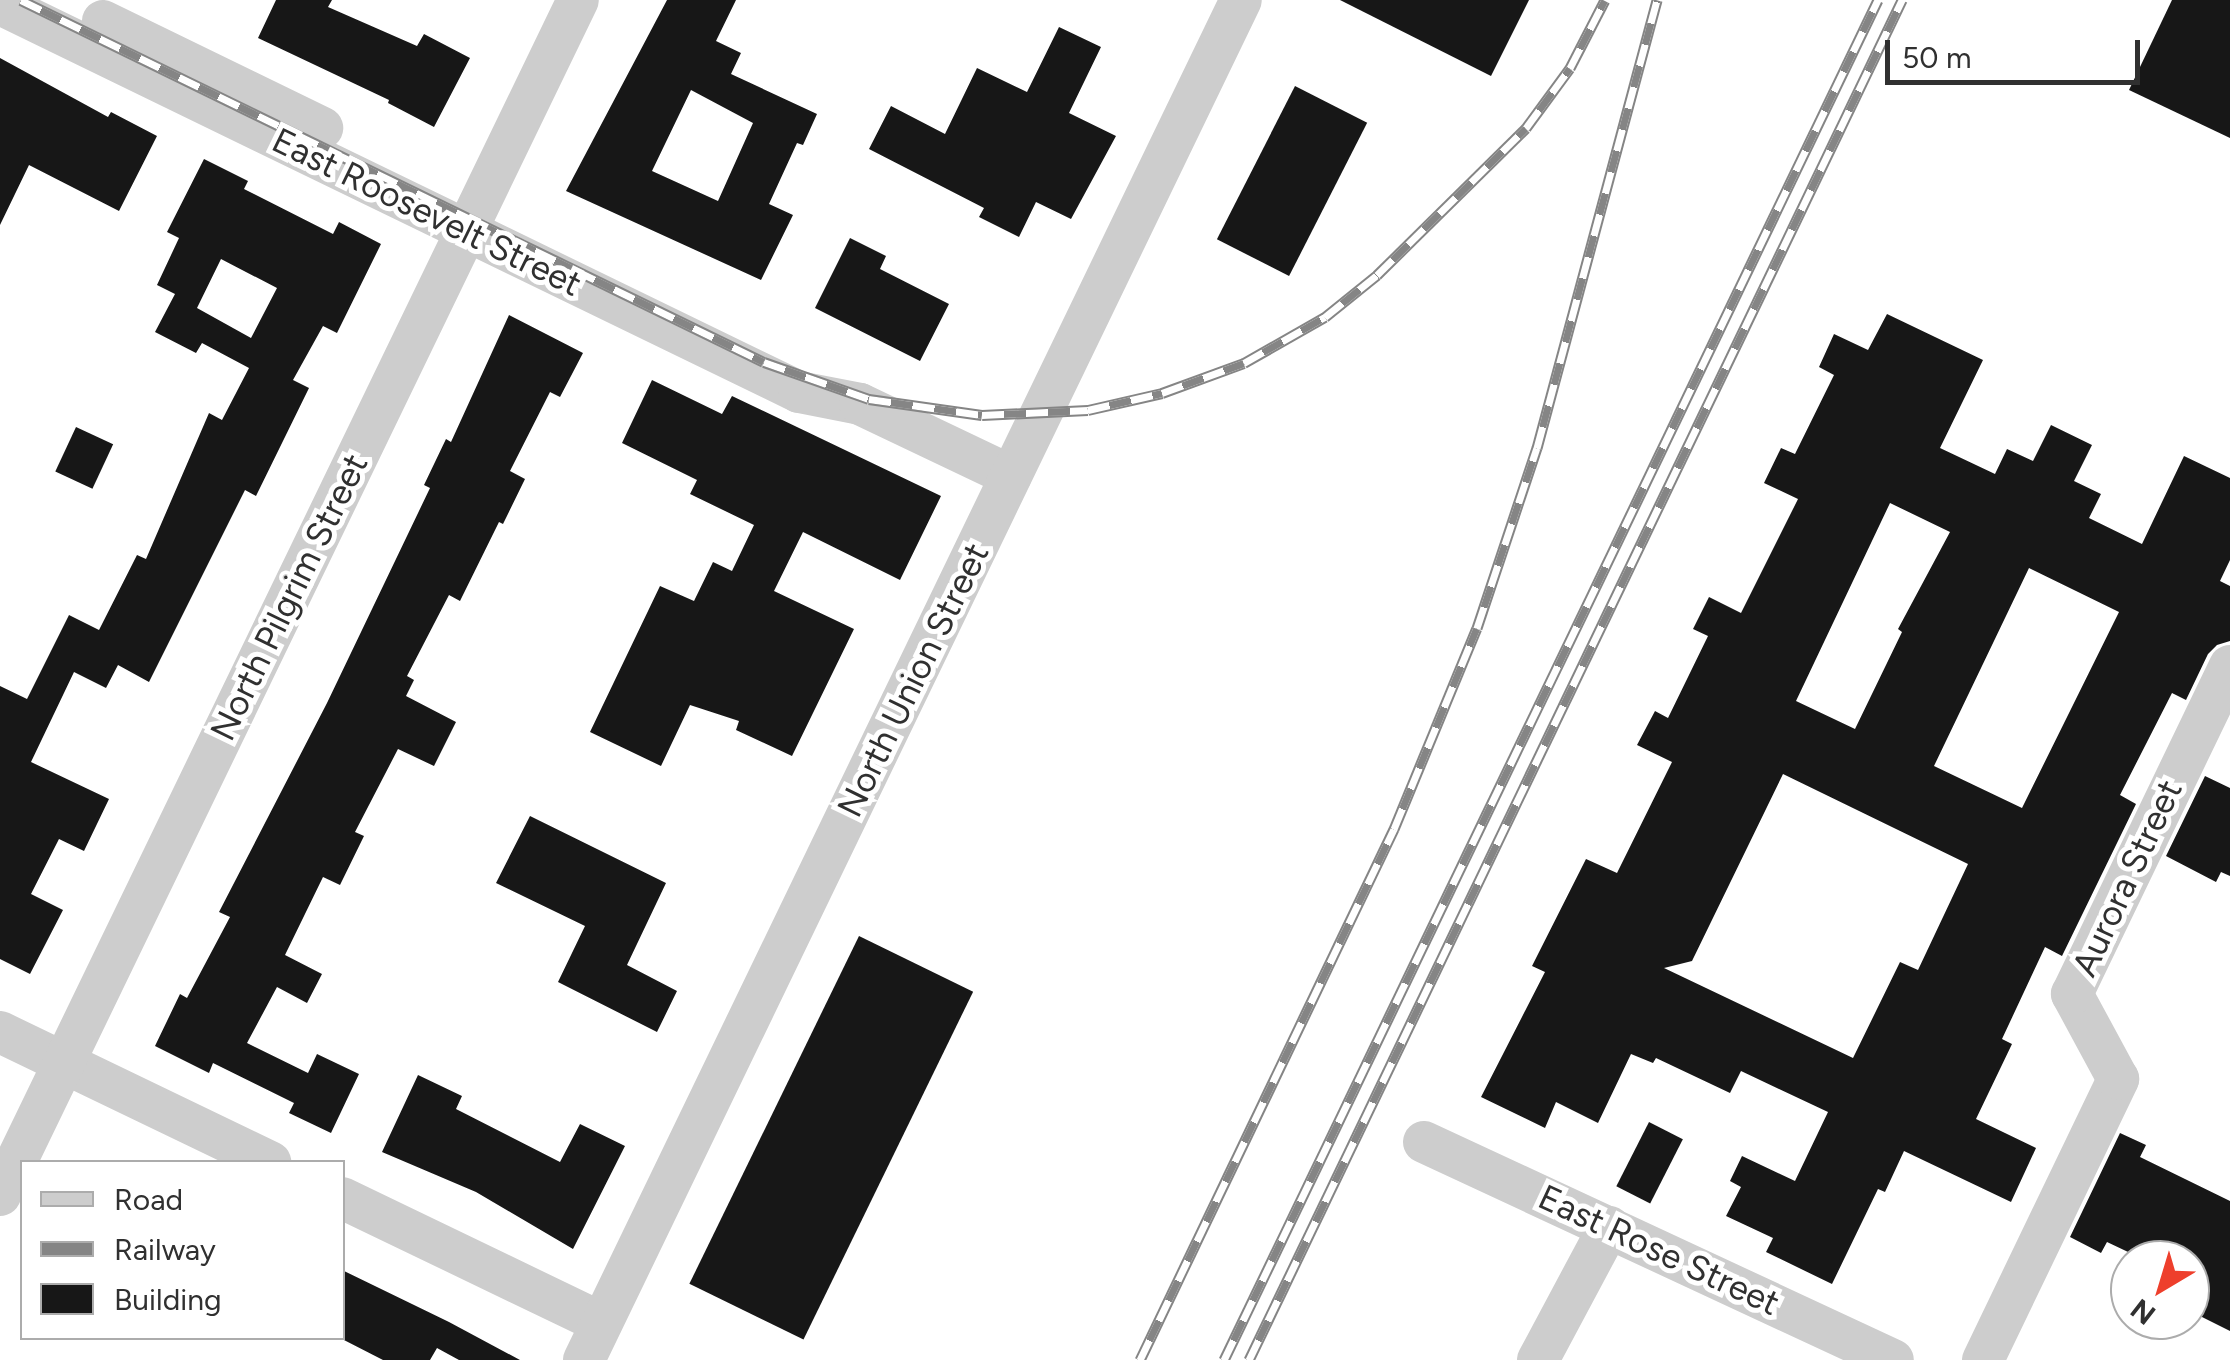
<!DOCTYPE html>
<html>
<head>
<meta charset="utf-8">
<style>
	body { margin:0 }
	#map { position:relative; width:2230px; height:1360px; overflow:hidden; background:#fff; font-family:Figtree,sans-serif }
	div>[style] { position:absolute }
	.building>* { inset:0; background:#171717; transform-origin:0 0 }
	.minor>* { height:42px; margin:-21px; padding:0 21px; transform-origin:21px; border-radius:21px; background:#cdcdcd }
	.rail>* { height:11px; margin-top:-5.5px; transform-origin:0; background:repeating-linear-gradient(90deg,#fff 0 22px,#858585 0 44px); box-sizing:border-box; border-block:2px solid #858585 }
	span { translate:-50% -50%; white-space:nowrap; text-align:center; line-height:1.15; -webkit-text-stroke:10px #fff; paint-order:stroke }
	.street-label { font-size:35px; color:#303030 }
	.legend { position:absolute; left:20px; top:1160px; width:325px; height:180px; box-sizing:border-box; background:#fff; border:2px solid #acacac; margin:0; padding:12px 18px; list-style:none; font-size:30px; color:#303030 }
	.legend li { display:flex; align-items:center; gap:20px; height:50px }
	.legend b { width:50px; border:2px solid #acacac }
	.north { position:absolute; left:2110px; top:1240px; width:100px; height:100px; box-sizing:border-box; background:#fff; border:2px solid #acacac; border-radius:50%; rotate:218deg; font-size:28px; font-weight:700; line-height:40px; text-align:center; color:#303030 }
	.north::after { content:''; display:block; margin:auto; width:35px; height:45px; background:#ee3f2c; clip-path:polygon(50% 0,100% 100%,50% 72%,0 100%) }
	.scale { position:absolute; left:1885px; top:40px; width:255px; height:45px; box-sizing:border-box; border:5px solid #303030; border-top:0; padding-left:12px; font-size:30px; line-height:35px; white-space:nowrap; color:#303030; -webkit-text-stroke:8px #fff; paint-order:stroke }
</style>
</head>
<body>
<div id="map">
	<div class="building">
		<div style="clip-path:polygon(276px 0,332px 0,328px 7px,417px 46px,424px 34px,470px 58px,434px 127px,388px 103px,389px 100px,258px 38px)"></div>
		<div style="clip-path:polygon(evenodd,667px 0,736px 0,716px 41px,741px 53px,731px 74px,817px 114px,803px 145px,797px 143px,769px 204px,793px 215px,761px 280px,566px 191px,667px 0,691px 90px,753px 123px,718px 201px,652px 171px,691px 90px)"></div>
		<div style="clip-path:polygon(1340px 0,1529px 0,1491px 76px)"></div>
		<div style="clip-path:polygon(2172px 0,2230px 0,2230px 138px,2129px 90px)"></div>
		<div style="clip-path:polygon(1059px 27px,1101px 47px,1069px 113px,1116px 136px,1071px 219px,1036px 202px,1019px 237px,979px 217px,984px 208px,869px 149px,891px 106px,945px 134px,977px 68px,1027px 92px)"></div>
		<div style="clip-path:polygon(0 58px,108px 117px,111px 112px,157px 136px,119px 211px,29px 165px,0 225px)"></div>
		<div style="left:1295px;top:86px;width:81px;height:172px;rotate:27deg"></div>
		<div style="clip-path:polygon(evenodd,204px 159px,248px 181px,244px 189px,333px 234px,339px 222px,381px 244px,337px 333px,323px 326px,293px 380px,309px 388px,256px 496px,245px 490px,149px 682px,118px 665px,106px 688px,74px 672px,31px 762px,109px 799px,84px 851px,59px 839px,31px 894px,63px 910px,30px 974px,0 959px,0 686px,27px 699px,69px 615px,99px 630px,137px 555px,146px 559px,209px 413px,222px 420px,249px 368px,202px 343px,196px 353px,155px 332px,175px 294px,157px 285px,179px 238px,167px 232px,204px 159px,221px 259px,277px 288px,251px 338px,197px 308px,221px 259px)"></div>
		<div style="clip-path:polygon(850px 238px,886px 256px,880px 269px,949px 304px,920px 361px,815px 308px)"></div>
		<div style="clip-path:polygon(evenodd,1887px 314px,1983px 360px,1940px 448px,1995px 474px,2007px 449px,2033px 461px,2051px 425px,2092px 445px,2074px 481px,2101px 494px,2089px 518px,2142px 544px,2184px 456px,2230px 478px,2230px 560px,2220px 581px,2230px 586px,2230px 641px,2217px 645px,2208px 654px,2186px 700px,2172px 693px,2120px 795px,2136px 804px,2062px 956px,2045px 947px,2002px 1039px,2012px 1044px,1976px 1119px,2036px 1148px,2011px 1202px,1904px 1151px,1885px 1192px,1878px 1189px,1832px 1284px,1766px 1252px,1773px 1238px,1726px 1216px,1741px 1187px,1730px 1181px,1742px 1156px,1795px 1181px,1828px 1112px,1741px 1071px,1730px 1093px,1656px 1058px,1653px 1063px,1631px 1054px,1598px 1123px,1556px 1102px,1545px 1128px,1481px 1097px,1545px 972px,1532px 966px,1586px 859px,1617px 873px,1672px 762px,1637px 745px,1655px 711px,1668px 718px,1708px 636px,1693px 629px,1709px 597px,1741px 613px,1798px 499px,1764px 483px,1781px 448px,1795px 454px,1834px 375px,1819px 367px,1834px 334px,1868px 350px,1887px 314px,1890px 503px,1950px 532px,1898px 629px,1902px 632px,1855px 729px,1796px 701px,1890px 503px,1887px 314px,2029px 568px,2119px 612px,2022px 808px,1934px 766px,2029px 568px,1887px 314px,1783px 774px,1968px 864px,1918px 970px,1900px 962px,1853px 1058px,1664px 968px,1692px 961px,1783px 774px)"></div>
		<div style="clip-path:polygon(509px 315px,583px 353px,560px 397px,550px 392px,510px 471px,525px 479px,503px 524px,499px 522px,460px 601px,449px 595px,407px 676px,414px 680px,406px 696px,456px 722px,434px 766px,398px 749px,355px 832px,364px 836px,340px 885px,323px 877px,285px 955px,322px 974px,307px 1003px,277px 987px,247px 1043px,308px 1073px,317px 1054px,359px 1074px,331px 1133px,289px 1113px,294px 1103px,213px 1063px,209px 1073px,155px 1046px,180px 994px,187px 998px,230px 917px,219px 912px,327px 703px,430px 488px,424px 485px,446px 439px,451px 442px)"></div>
		<div style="clip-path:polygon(652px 380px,722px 414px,732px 396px,941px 496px,900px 580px,803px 532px,774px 591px,854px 629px,792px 756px,736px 730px,739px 721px,690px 705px,661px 766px,590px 732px,660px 586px,694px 601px,713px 562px,732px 571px,754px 525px,690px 494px,697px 480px,622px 443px)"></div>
		<div style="left:76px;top:427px;width:41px;height:49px;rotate:25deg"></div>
		<div style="clip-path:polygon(2205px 776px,2230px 788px,2230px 876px,2221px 872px,2216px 882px,2166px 856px)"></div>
		<div style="clip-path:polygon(530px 816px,666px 883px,627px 965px,677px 991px,657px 1032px,558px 982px,585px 926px,496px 883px)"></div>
		<div style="left:859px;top:936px;width:127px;height:387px;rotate:26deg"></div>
		<div style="clip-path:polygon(418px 1075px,462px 1096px,456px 1109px,560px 1162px,580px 1124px,625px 1146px,573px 1249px,476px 1192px,382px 1152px)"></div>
		<div style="left:1649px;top:1122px;width:38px;height:72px;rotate:27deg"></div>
		<div style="clip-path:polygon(2120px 1133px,2146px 1145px,2140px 1157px,2230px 1201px,2230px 1331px,2190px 1311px,2190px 1260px,2145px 1260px,2107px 1242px,2101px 1253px,2070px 1237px)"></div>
		<div style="clip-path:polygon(342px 1270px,449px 1322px,520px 1360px,459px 1360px,437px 1348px,430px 1360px,383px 1360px,342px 1339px)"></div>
	</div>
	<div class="minor">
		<div style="left:0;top:4px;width:888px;rotate:25.9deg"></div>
		<div style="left:799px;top:392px;width:62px;rotate:11.1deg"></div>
		<div style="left:860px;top:404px;width:167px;rotate:25.5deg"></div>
		<div style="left:103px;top:21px;width:244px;rotate:26deg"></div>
		<div style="left:0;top:1032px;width:300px;rotate:25.7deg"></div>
		<div style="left:1424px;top:1142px;width:517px;rotate:24.93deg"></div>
		<div style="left:0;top:1195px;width:1327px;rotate:-64.19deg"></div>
		<div style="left:342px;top:1198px;width:288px;rotate:25.7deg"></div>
		<div style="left:584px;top:1360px;width:1510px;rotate:-64.22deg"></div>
		<div style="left:1538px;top:1360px;width:151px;rotate:-61.9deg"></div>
		<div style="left:1983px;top:1360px;width:312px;rotate:-64.3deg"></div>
		<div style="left:2118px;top:1079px;width:97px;rotate:-118.4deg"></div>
		<div style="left:2072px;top:994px;width:364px;rotate:-64.3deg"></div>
	</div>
	<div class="rail">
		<div style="left:21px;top:0;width:826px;rotate:25.98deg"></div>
		<div style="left:764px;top:362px;width:111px;rotate:19.4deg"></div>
		<div style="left:869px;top:399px;width:114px;rotate:8.1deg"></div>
		<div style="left:982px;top:415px;width:106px;rotate:-2.7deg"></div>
		<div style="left:1088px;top:410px;width:76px;rotate:-12.9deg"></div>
		<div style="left:1162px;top:393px;width:87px;rotate:-20.1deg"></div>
		<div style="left:1244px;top:363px;width:93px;rotate:-29.6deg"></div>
		<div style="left:1325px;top:317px;width:67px;rotate:-38.9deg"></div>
		<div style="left:1377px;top:275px;width:209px;rotate:-44.6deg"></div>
		<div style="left:1526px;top:128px;width:74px;rotate:-53.7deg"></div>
		<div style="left:1570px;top:68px;width:76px;rotate:-62.8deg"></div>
		<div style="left:1140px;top:1360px;width:589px;rotate:-64.44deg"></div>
		<div style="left:1394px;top:829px;width:217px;rotate:-67.6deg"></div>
		<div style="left:1477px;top:628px;width:190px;rotate:-71.6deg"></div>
		<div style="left:1537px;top:448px;width:464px;rotate:-75deg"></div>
		<div style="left:1224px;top:1360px;width:1509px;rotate:-64.32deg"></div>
		<div style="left:1249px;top:1360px;width:1509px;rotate:-64.35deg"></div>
	</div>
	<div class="street-label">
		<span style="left:427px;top:212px;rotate:26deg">East Roosevelt Street</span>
		<span style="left:289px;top:597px;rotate:-64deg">North Pilgrim Street</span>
		<span style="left:913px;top:680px;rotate:-64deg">North Union Street</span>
		<span style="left:2127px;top:878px;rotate:-65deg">Aurora Street</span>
		<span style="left:1659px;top:1250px;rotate:25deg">East Rose Street</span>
	</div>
	<ul class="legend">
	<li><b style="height:12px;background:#cdcdcd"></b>Road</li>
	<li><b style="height:12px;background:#858585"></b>Railway</li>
	<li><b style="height:28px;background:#171717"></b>Building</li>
	</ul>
	<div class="north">N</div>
	<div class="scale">50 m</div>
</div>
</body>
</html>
